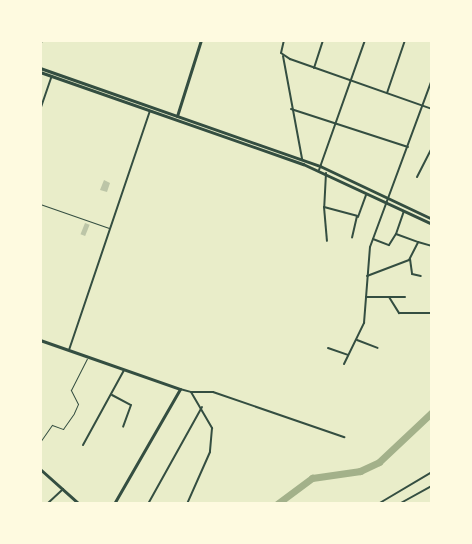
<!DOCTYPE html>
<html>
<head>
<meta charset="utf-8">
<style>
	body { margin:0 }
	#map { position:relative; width:472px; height:544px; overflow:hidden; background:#e9edc9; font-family:"Titillium Web",sans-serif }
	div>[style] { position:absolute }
	.river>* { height:7px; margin:-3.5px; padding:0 3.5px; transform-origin:3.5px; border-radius:3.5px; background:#a3b18a }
	.building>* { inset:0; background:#bcc5a7; transform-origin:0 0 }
	.service>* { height:1px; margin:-0.5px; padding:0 0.5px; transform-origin:0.5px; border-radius:0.5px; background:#344e41 }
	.minor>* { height:2px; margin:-1px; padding:0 1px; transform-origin:1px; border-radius:1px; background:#344e41 }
	.tertiary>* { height:3px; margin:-1.5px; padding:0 1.5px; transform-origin:1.5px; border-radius:1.5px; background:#344e41 }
	.secondary>* { height:3px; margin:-1.5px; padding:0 1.5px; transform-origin:1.5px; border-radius:1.5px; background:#344e41 }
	span { translate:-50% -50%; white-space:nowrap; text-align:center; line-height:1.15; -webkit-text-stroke:4.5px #fefae0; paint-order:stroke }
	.frame { position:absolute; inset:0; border:42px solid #fefae0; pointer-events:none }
</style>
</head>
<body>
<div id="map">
	<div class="river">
		<div style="left:277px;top:504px;width:44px;rotate:-36.6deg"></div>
		<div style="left:312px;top:478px;width:49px;rotate:-8.3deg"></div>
		<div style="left:360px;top:471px;width:21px;rotate:-25deg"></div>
		<div style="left:379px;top:462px;width:73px;rotate:-43.3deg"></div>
	</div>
	<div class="building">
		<div style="clip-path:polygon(104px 180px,110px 183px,107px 192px,100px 190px)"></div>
		<div style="left:85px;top:223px;width:5px;height:12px;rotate:22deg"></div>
	</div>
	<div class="service">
		<div style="left:40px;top:45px;width:5px;rotate:-68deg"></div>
		<div style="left:40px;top:204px;width:73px;rotate:19.2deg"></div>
		<div style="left:40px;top:442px;width:21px;rotate:-55deg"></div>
		<div style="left:52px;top:425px;width:12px;rotate:20deg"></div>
		<div style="left:63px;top:429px;width:19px;rotate:-55deg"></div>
		<div style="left:74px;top:413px;width:10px;rotate:-66deg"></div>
		<div style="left:78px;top:404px;width:16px;rotate:-117deg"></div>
		<div style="left:71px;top:390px;width:35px;rotate:-63deg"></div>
	</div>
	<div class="minor">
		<div style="left:284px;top:40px;width:13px;rotate:103deg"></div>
		<div style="left:281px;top:53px;width:11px;rotate:34deg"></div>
		<div style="left:290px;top:59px;width:151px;rotate:19.4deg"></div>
		<div style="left:283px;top:56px;width:105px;rotate:79.5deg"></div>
		<div style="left:314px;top:68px;width:29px;rotate:-72deg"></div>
		<div style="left:387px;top:93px;width:56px;rotate:-71.2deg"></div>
		<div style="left:291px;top:109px;width:123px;rotate:18deg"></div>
		<div style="left:40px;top:110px;width:36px;rotate:-71deg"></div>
		<div style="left:319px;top:170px;width:138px;rotate:-70.5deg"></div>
		<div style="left:326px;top:173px;width:34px;rotate:93deg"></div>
		<div style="left:324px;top:207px;width:34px;rotate:15deg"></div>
		<div style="left:357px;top:216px;width:22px;rotate:103deg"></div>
		<div style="left:417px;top:177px;width:34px;rotate:-63deg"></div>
		<div style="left:324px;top:207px;width:34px;rotate:85deg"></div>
		<div style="left:358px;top:217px;width:23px;rotate:-70deg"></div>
		<div style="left:396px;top:234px;width:24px;rotate:-71deg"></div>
		<div style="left:373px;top:239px;width:17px;rotate:21deg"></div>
		<div style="left:389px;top:245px;width:13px;rotate:-58deg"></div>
		<div style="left:396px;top:234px;width:23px;rotate:20deg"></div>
		<div style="left:410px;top:259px;width:15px;rotate:82deg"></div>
		<div style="left:412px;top:274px;width:9px;rotate:13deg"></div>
		<div style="left:367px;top:276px;width:45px;rotate:-20.9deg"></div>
		<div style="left:409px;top:260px;width:20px;rotate:-63deg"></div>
		<div style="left:418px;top:242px;width:15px;rotate:16deg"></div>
		<div style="left:366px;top:297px;width:39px"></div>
		<div style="left:389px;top:297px;width:19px;rotate:58deg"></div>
		<div style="left:399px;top:313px;width:33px"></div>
		<div style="left:357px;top:340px;width:22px;rotate:21deg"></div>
		<div style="left:328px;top:348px;width:21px;rotate:19deg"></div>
		<div style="left:69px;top:350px;width:252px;rotate:-71.3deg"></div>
		<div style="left:344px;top:364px;width:46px;rotate:-64deg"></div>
		<div style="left:364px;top:323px;width:76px;rotate:-85.5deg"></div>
		<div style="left:370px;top:247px;width:179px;rotate:-69.7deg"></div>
		<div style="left:180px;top:389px;width:11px;rotate:15deg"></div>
		<div style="left:191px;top:392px;width:42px;rotate:59.7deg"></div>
		<div style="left:212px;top:428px;width:24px;rotate:95deg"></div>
		<div style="left:210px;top:452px;width:57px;rotate:113.9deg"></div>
		<div style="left:191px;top:392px;width:22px"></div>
		<div style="left:213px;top:392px;width:139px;rotate:19deg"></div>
		<div style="left:112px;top:395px;width:21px;rotate:28deg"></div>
		<div style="left:131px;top:405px;width:23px;rotate:110deg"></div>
		<div style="left:83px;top:445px;width:85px;rotate:-61.3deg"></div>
		<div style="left:47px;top:504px;width:22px;rotate:-43deg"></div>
		<div style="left:148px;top:504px;width:111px;rotate:-60.9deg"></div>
		<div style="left:378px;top:504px;width:63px;rotate:-30.7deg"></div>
		<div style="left:399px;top:504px;width:38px;rotate:-29deg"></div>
	</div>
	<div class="tertiary">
		<div style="left:177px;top:116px;width:80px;rotate:-72.5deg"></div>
		<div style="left:40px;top:469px;width:52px;rotate:41.9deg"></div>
	</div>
	<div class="secondary">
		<div style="left:40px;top:68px;width:297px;rotate:19.3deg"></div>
		<div style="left:320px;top:166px;width:124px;rotate:25.3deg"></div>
		<div style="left:40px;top:72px;width:279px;rotate:19.3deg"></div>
		<div style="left:303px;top:164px;width:142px;rotate:24.9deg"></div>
		<div style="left:40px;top:340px;width:148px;rotate:19.3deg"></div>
		<div style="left:180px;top:389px;width:133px;rotate:119.9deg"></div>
	</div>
	<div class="frame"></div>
</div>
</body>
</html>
